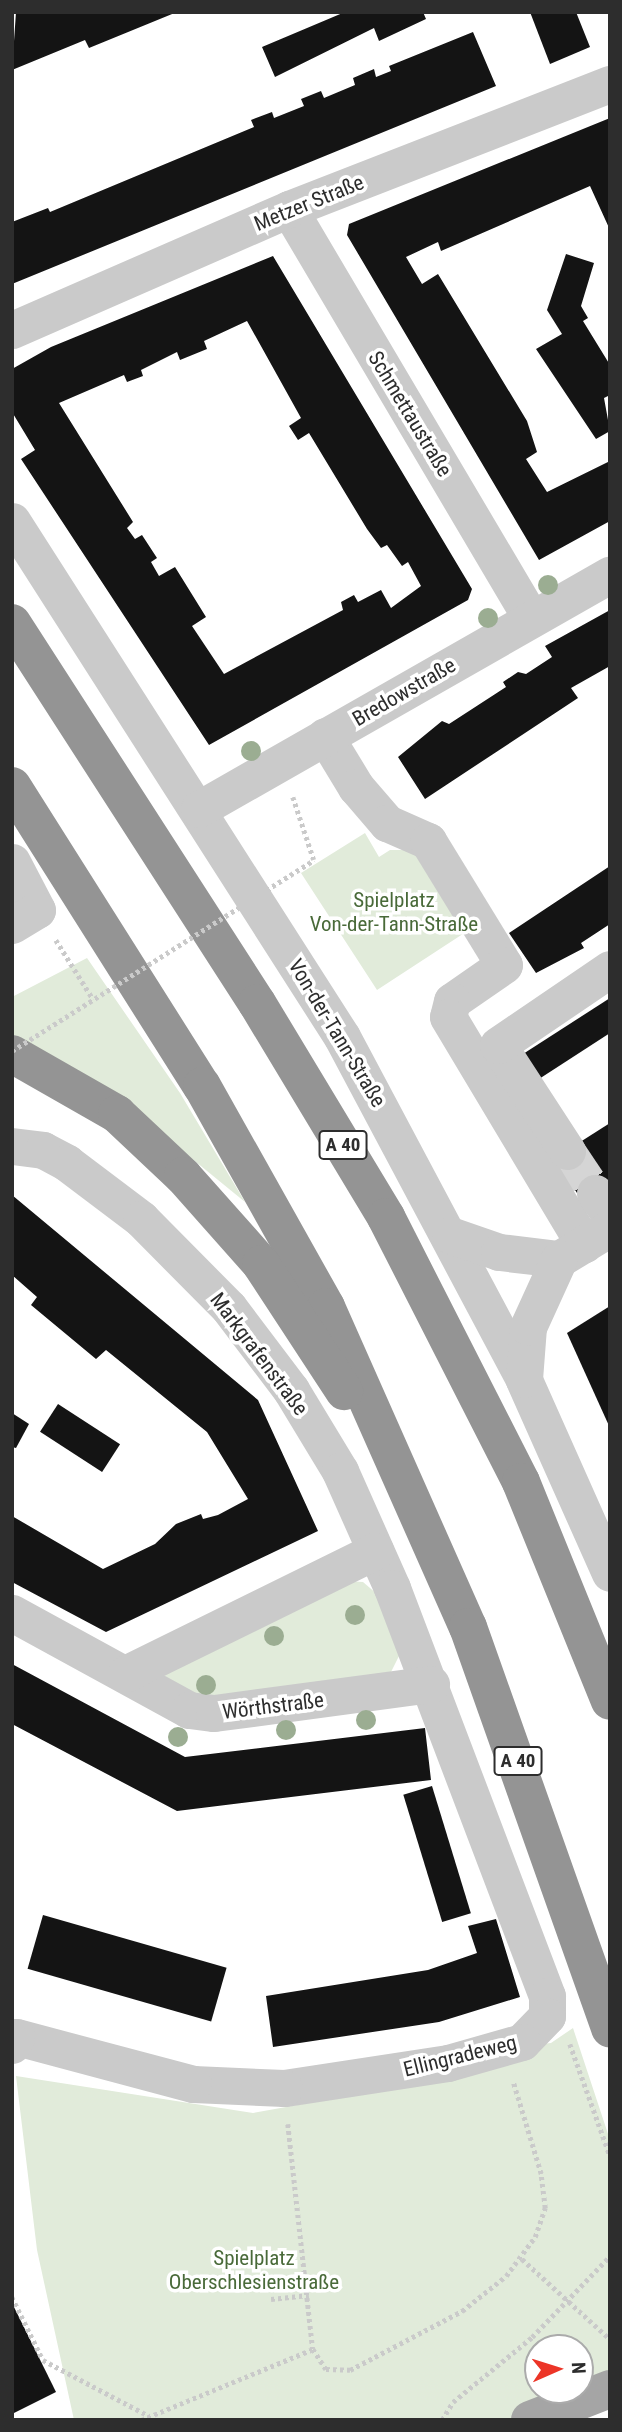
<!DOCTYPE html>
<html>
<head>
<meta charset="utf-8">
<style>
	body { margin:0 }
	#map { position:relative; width:622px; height:2432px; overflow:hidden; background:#fff; font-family:"Roboto Condensed",sans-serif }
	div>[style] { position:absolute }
	.green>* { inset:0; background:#e1ebda }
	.building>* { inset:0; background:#141414; transform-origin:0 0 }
	.minor-tunnel>* { height:37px; margin-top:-18.5px; transform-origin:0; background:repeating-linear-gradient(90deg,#d5d5d5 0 37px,transparent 0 55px) }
	.path>* { height:4.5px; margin-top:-2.25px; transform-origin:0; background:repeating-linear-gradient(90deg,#cacaca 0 3.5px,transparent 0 7px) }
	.minor>* { height:37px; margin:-18.5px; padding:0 18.5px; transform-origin:18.5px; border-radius:18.5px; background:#cacaca }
	.major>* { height:38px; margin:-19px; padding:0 19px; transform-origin:19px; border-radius:19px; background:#a5a5a5 }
	.highway>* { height:38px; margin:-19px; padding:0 19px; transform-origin:19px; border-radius:19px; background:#949494 }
	.path-bridge>* { height:4.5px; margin-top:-2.25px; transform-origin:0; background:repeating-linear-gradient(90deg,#cacaca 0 3.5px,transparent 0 7px) }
	.trees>* { width:20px; height:20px; margin:-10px; border-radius:50%; background:#9bad92 }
	span { translate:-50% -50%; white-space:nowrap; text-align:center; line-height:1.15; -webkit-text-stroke:7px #fff; paint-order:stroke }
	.shield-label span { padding:2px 5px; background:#fff; border:2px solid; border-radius:5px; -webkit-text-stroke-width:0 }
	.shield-label { font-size:19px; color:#2d2d2d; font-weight:700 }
	.street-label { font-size:21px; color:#2d2d2d }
	.park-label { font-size:21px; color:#496a39 }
	.frame { position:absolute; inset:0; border:14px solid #2d2d2d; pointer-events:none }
	.north { position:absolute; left:524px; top:2334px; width:70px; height:70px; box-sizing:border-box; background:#fff; border:2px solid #ababab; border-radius:50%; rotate:87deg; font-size:19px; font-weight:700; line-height:28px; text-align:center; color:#2d2d2d }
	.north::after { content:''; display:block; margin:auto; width:24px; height:32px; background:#ec3527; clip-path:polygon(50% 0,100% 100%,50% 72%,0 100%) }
</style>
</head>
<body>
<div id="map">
	<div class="green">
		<div style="clip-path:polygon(365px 833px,379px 857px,390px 850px,424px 850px,472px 928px,377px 990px,301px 873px)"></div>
		<div style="clip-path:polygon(87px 958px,180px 1093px,245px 1202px,114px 1095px,12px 1037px,12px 997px)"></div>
		<div style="clip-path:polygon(347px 1581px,363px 1582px,377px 1594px,400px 1654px,389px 1676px,206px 1700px,168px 1683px,164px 1673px)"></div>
		<div style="clip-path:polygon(evenodd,573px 2028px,610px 2140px,610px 2387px,524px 2420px,74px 2420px,37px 2250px,16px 2076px,253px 2113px,470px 2074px,532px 2045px,551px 2043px,573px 2028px,538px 2348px,580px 2348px,580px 2390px,538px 2390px,538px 2348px)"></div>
	</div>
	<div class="building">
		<div style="clip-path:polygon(16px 12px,177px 12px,89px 48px,85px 40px,12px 70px)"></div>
		<div style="clip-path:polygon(345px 12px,423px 12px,426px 19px,379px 41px,374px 28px,275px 77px,262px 47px)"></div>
		<div style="clip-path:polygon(530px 12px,576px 12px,590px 47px,550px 64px)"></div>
		<div style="clip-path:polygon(473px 32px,496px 86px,12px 284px,12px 222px,48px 208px,50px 212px,254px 127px,251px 120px,272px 112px,274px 118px,304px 106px,301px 99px,321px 91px,324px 98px,355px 85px,353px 78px,374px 69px,376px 77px,391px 71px,389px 66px)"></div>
		<div style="clip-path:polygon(610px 118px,610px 230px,590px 186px,441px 251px,438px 242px,406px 257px,422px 284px,438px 274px,527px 421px,537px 452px,526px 459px,547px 492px,610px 461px,610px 521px,539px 560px,347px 235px,349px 224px)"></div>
		<div style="clip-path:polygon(566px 254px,594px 263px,581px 306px,588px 318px,583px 321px,610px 365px,610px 395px,604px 398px,610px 431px,596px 439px,536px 349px,562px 334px,547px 310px)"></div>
		<div style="clip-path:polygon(evenodd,273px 256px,472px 589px,468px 600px,209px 745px,21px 459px,35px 450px,12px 412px,12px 369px,51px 347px,273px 256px,247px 321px,301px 418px,289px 426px,298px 440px,309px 433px,367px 529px,381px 548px,387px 545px,402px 566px,408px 562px,421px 586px,391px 608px,381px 590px,358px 602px,354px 595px,341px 602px,343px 610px,224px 674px,192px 626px,206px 617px,175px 567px,159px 576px,151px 562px,157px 558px,142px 535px,135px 539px,127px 528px,133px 522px,59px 403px,124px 375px,127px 382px,143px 376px,141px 370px,177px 352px,180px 360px,207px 349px,204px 341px,247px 321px)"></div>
		<div style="clip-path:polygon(610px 610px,610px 666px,571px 688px,578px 698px,425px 799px,398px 757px,442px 721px,449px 724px,506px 687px,503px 682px,518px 672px,526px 674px,552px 657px,545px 646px)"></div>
		<div style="clip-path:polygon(610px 866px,610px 924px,581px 943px,584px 948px,536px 973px,509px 933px)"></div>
		<div style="clip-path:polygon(610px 998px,610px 1033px,539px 1079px,523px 1054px)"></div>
		<div style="clip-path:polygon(610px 1123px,610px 1183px,582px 1201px,555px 1158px)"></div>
		<div style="clip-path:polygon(12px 1195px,258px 1400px,318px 1531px,106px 1632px,12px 1582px,12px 1516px,103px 1569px,155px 1544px,176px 1524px,201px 1514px,203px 1519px,218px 1515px,248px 1499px,207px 1432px,106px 1350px,96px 1359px,31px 1305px,37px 1297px,12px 1275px)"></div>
		<div style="clip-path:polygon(610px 1306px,610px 1428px,567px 1333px)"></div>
		<div style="left:58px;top:1404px;width:74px;height:33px;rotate:33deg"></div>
		<div style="clip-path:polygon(12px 1413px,29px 1424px,16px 1448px,12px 1447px)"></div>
		<div style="clip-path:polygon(12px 1664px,185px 1757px,425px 1728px,431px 1780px,177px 1811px,12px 1724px)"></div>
		<div style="left:432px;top:1786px;width:133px;height:30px;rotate:73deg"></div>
		<div style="left:43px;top:1915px;width:191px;height:56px;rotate:16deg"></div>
		<div style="clip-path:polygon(496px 1919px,520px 1997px,439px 2022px,273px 2047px,266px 1996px,428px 1970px,477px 1953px,468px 1926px)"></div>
		<div style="clip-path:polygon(12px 2303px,56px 2392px,12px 2414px)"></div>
	</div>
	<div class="minor-tunnel">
		<div style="left:567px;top:1151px;width:50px;rotate:56.3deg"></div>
	</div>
	<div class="path">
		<div style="left:293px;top:797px;width:66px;rotate:71.6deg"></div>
		<div style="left:56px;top:940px;width:70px;rotate:57.9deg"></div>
		<div style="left:570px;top:2044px;width:119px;rotate:70.3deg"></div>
		<div style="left:288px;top:2124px;width:226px;rotate:83.7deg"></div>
		<div style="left:522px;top:2259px;width:119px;rotate:42.3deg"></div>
		<div style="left:12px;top:2297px;width:70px;rotate:63.8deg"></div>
		<div style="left:43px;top:2360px;width:120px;rotate:27.8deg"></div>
		<div style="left:271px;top:2299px;width:38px;rotate:-6deg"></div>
		<div style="left:141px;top:2420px;width:186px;rotate:-22.4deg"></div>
		<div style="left:313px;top:2349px;width:24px;rotate:57deg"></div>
		<div style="left:326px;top:2369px;width:24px;rotate:2deg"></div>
		<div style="left:350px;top:2370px;width:127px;rotate:-27.8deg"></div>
		<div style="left:462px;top:2311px;width:56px;rotate:-38.5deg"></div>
		<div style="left:506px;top:2276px;width:49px;rotate:-53.4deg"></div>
		<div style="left:535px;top:2237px;width:31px;rotate:-71deg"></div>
		<div style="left:545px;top:2208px;width:34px;rotate:-97deg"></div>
		<div style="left:541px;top:2174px;width:96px;rotate:-106.9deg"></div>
		<div style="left:442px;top:2420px;width:21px;rotate:-59deg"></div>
		<div style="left:453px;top:2402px;width:102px;rotate:-39.4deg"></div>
		<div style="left:532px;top:2337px;width:112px;rotate:-46.1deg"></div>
	</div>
	<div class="minor">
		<div style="left:289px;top:209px;width:476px;rotate:59.4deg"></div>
		<div style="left:12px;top:330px;width:302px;rotate:-23.6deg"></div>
		<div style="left:289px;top:209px;width:344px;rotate:-21.3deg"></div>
		<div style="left:12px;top:521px;width:612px;rotate:57.4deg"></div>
		<div style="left:342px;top:1037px;width:388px;rotate:62deg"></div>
		<div style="left:524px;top:1380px;width:211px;rotate:66deg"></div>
		<div style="left:325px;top:736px;width:60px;rotate:58.7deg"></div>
		<div style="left:356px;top:787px;width:48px;rotate:49.3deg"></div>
		<div style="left:387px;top:823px;width:45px;rotate:23.7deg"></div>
		<div style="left:428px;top:841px;width:145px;rotate:58.5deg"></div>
		<div style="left:504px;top:965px;width:63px;rotate:145.3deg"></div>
		<div style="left:452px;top:1001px;width:16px;rotate:104deg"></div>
		<div style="left:448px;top:1017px;width:265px;rotate:59.1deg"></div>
		<div style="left:199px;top:809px;width:473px;rotate:-29.7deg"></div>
		<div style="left:12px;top:862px;width:54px;rotate:62.5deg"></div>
		<div style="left:37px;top:910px;width:29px;rotate:149deg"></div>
		<div style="left:12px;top:1146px;width:31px;rotate:7deg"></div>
		<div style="left:43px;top:1150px;width:27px;rotate:28deg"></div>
		<div style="left:67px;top:1163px;width:93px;rotate:37.1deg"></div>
		<div style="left:141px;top:1219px;width:125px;rotate:45.3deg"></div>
		<div style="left:229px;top:1308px;width:103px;rotate:52.9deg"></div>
		<div style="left:291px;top:1390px;width:95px;rotate:58.8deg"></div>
		<div style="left:340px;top:1471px;width:128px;rotate:66deg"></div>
		<div style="left:392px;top:1588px;width:436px;rotate:69.2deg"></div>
		<div style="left:547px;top:1996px;width:20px;rotate:90deg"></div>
		<div style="left:547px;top:2016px;width:36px;rotate:134deg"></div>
		<div style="left:522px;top:2042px;width:77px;rotate:164.2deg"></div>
		<div style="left:448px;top:2063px;width:166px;rotate:171.3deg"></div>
		<div style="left:284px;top:2088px;width:91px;rotate:-177.5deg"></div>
		<div style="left:193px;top:2084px;width:183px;rotate:-165.1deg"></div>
		<div style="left:16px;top:2037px;width:9px;rotate:117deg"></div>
		<div style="left:567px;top:1151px;width:126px;rotate:-123.1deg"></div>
		<div style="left:498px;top:1045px;width:135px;rotate:-34.2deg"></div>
		<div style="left:595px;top:1193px;width:27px;rotate:56deg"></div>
		<div style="left:450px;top:1235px;width:52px;rotate:19.1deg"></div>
		<div style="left:499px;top:1252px;width:60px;rotate:6.7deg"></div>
		<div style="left:559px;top:1259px;width:60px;rotate:-31.3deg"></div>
		<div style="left:524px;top:1379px;width:52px;rotate:-85.6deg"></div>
		<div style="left:528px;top:1327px;width:75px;rotate:-65.5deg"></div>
		<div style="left:12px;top:1613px;width:202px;rotate:28.7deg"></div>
		<div style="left:189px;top:1710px;width:25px;rotate:7deg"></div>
		<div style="left:214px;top:1713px;width:219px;rotate:-7.6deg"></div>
		<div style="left:125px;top:1674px;width:279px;rotate:-26.2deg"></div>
	</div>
	<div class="major">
		<div style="left:530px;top:2420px;width:86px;rotate:-21.2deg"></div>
	</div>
	<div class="highway">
		<div style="left:12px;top:623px;width:452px;rotate:57.2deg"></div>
		<div style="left:257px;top:1003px;width:250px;rotate:58.9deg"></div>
		<div style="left:386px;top:1217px;width:297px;rotate:63deg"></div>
		<div style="left:521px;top:1482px;width:236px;rotate:67.9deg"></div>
		<div style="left:12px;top:786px;width:355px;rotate:57.7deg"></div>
		<div style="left:202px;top:1086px;width:253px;rotate:60.7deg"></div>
		<div style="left:326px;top:1307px;width:350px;rotate:66.1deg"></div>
		<div style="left:468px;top:1627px;width:426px;rotate:70.5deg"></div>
		<div style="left:12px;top:1054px;width:121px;rotate:29.7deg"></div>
		<div style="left:117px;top:1114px;width:91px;rotate:43.2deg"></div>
		<div style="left:183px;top:1176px;width:118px;rotate:48.4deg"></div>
		<div style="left:261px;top:1264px;width:152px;rotate:56.8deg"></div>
	</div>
	<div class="path-bridge">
		<div style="left:12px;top:1051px;width:357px;rotate:-32.3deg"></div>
	</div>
	<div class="trees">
		<div style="left:548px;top:585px"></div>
		<div style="left:488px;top:618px"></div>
		<div style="left:251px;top:751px"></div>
		<div style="left:355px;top:1615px"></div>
		<div style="left:274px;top:1636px"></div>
		<div style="left:206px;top:1685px"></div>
		<div style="left:366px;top:1720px"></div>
		<div style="left:286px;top:1730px"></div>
		<div style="left:178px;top:1737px"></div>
	</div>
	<div class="shield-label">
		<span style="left:343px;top:1145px">A 40</span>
		<span style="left:518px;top:1761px">A 40</span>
	</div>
	<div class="street-label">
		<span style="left:309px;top:203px;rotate:-22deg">Metzer Straße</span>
		<span style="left:410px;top:414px;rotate:59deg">Schmettaustraße</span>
		<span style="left:404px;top:692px;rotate:-30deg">Bredowstraße</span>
		<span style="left:337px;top:1033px;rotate:59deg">Von-der-Tann-Straße</span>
		<span style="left:259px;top:1354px;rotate:53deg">Markgrafenstraße</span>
		<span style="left:273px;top:1706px;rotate:-7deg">Wörthstraße</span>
		<span style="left:460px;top:2056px;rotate:-14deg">Ellingradeweg</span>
	</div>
	<div class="park-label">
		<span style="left:394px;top:912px">Spielplatz<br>Von-der-Tann-Straße</span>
		<span style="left:254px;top:2270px">Spielplatz<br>Oberschlesienstraße</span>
	</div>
	<div class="frame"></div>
	<div class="north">N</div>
</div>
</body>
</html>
